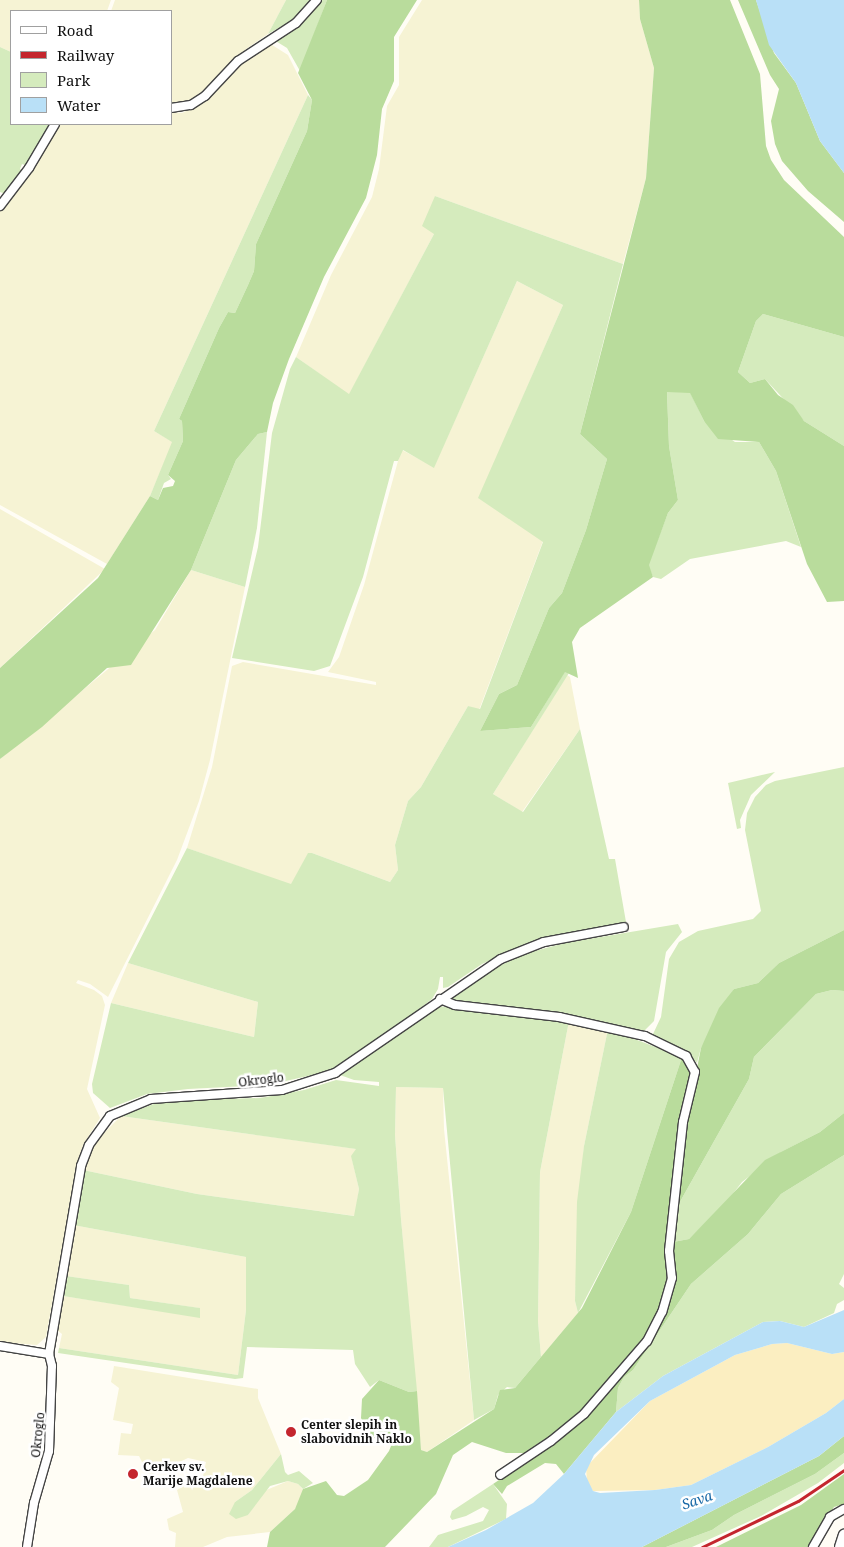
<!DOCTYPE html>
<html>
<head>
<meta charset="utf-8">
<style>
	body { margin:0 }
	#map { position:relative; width:844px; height:1547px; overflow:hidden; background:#fffdf5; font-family:"Noto Serif",serif }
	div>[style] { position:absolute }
	.farmland>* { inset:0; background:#f6f3d4 }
	.green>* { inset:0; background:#d5ebbd }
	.forest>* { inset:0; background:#b9dc9c }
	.sand>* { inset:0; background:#fbeec1 }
	.water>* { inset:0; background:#b9e0f7 }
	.roads { filter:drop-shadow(1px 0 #444) drop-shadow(-1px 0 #444) drop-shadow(0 1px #444) drop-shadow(0 -1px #444) }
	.minor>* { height:8px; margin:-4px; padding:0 4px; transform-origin:4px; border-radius:4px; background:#fff }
	.tertiary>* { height:10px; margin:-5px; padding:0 5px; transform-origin:5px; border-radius:5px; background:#fff }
	.rail>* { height:3px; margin:-1.5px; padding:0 1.5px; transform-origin:1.5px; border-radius:1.5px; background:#c4262e }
	.dots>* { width:14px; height:14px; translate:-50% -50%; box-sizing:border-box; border:2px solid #fff; border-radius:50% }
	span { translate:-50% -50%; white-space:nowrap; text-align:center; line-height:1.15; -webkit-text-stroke:5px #fff; paint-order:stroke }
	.street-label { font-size:12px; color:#111 }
	.poi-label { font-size:12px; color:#111; font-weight:700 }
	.left { translate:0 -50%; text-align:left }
	.water-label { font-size:14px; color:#1768a6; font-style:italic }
	.legend { position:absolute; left:10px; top:10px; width:162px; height:115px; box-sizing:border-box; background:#fff; border:1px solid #a0a0a0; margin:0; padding:6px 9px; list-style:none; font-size:15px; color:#111 }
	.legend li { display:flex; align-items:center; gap:10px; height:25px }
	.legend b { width:25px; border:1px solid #a0a0a0 }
</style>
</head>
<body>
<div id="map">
	<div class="farmland">
		<div style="clip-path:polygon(0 0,111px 0,107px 11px,11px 11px,11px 52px,0 47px)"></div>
		<div style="clip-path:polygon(115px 0,286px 0,268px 34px,246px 49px,205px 91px,189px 102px,171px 105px,171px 11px,111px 11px)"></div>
		<div style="clip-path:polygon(422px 0,639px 0,640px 19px,654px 68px,646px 178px,623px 264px,435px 196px,434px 234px,349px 395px,296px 357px,331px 275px,372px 197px,379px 169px,387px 106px,399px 85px,399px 37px)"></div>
		<div style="clip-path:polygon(269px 43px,288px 55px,308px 95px,154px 431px,173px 442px,150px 496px,107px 564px,0 505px,0 211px,58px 124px,171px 124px,171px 112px,182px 113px,196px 106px,240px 63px)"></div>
		<div style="clip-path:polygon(517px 281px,563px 305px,479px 498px,543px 541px,479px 710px,468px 706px,421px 787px,408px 801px,395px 845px,398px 870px,390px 882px,312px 853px,308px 854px,291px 885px,187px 848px,212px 767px,232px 666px,243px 662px,376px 685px,376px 682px,328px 672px,339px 657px,364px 585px,398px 461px,402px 450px,434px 467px)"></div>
		<div style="clip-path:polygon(0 509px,105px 569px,0 668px)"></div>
		<div style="clip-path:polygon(191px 570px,245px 587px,210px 760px,199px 801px,177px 860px,108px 997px,90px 984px,78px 980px,76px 983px,94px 990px,102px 996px,105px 1005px,87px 1089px,100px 1118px,83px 1145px,78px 1160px,46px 1337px,37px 1345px,0 1342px,0 759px,155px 630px)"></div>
		<div style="clip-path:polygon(567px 675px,570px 677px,580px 729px,522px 812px,493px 794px)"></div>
		<div style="clip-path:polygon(128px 963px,258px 1002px,254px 1037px,111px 1003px)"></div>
		<div style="clip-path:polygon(569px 1021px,608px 1029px,584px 1146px,575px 1301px,578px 1313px,541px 1357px,538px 1321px,540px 1172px)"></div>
		<div style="clip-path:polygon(396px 1087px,443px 1088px,444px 1129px,474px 1420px,427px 1452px,421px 1450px,401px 1219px,395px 1135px)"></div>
		<div style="clip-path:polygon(121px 1116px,357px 1149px,352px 1159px,359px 1189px,355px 1216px,197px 1194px,83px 1170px,95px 1142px)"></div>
		<div style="clip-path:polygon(73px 1225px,246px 1257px,246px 1310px,238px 1375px,59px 1348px,62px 1334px,57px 1330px,63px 1296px,200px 1317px,199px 1308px,130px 1298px,129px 1285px,66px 1276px)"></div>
		<div style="clip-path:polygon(114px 1366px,258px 1389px,258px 1398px,281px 1454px,252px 1490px,235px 1502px,248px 1515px,264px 1491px,288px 1481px,298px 1484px,305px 1492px,295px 1509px,270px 1532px,227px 1537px,203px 1547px,175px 1547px,176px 1533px,169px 1530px,167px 1519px,183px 1512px,177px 1490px,203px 1476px,206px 1462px,188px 1458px,149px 1476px,139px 1456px,118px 1455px,121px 1433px,131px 1434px,133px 1424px,113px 1420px,119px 1388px,111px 1382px)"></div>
	</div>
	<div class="green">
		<div style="clip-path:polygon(286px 0,313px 0,298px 17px,268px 34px)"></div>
		<div style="clip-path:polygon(321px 0,327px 0,300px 71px,287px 48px,274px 40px,300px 23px)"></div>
		<div style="clip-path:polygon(0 47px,11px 52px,11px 124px,51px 124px,27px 166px,22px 164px,20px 169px,23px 171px,6px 194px,0 192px)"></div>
		<div style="clip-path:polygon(308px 95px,312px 100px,307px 131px,256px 244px,254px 271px,248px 285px,235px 313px,228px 312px,219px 328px,179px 419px,182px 421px,183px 441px,168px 475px,171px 479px,164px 483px,158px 500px,150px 496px,172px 442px,154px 431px)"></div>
		<div style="clip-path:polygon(435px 196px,623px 264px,580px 434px,607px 459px,586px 530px,562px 593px,549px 608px,517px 685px,499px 694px,480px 731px,531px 727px,565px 671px,569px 673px,493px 794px,523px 812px,580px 729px,609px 859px,615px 859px,626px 922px,515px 949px,482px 964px,448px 987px,443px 988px,443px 977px,440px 977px,438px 989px,432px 999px,379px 1041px,330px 1071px,268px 1085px,188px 1089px,147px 1094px,110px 1108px,93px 1093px,92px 1084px,111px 1003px,254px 1037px,258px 1002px,128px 963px,187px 848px,291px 884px,308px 853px,312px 853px,390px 882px,398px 870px,395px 845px,408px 801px,421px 787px,468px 706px,480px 709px,543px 542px,478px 498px,563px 305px,517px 281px,434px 468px,403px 450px,398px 461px,394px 461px,363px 577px,330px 666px,314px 671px,232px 658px,258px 547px,272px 433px,290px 369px,296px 357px,349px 394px,434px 234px,422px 226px)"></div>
		<div style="clip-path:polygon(763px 314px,844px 337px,844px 446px,804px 421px,765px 379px,750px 383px,738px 372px,756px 321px)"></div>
		<div style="clip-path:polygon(667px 392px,690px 392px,704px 421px,735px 442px,759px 442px,776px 471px,801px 547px,786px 541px,690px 559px,661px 579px,653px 577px,648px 565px,668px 513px,678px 500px,669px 446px)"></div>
		<div style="clip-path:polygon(267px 432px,257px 528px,245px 587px,191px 570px,236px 460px,258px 434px)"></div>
		<div style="clip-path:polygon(844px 767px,844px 930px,779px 963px,758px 983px,734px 989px,701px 1048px,697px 1063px,689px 1054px,655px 1038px,653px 1034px,661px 1017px,669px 959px,679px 942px,698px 931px,753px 919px,761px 911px,745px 830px,747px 813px,755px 797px,766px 785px,775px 781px)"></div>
		<div style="clip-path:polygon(775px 772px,751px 795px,740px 820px,741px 828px,737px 829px,728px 783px)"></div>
		<div style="clip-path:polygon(678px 924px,682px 932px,666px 952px,654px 1021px,644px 1031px,455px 1002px,451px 999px,483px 973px,527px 953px,565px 943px)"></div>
		<div style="clip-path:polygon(832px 990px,844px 991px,844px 1113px,820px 1132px,781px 1152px,742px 1182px,725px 1204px,689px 1239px,673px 1242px,672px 1216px,749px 1079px,754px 1057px,816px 994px)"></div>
		<div style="clip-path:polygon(438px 1006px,569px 1021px,540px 1172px,538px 1321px,541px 1357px,515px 1388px,507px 1387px,498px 1395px,494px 1409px,474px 1420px,443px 1088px,396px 1087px,395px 1135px,401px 1219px,417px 1391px,409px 1392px,379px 1380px,370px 1387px,355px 1364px,353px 1350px,247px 1347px,243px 1378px,235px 1379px,58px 1353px,59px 1348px,238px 1375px,246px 1310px,246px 1257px,73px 1225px,83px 1170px,197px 1194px,354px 1216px,359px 1189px,351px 1156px,356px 1149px,121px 1116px,162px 1101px,260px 1098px,304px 1090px,336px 1080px,379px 1086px,379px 1082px,354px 1080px,340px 1075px)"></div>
		<div style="clip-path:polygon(608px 1029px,682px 1057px,631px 1212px,578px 1313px,575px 1301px,577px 1202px,584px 1146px)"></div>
		<div style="clip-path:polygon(844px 1155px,844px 1274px,839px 1284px,844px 1288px,844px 1300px,837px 1304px,834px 1313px,804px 1327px,780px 1321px,763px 1322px,663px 1376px,616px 1412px,618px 1388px,624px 1377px,633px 1370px,691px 1284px,748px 1234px,781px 1194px)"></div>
		<div style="clip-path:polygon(66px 1276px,129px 1285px,130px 1298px,200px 1308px,200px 1318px,63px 1296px)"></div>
		<div style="clip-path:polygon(844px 1453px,844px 1463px,818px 1483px,761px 1516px,692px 1547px,666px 1547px,712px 1530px,734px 1515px,815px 1474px)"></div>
		<div style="clip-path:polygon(281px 1454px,285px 1472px,288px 1475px,299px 1471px,313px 1483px,303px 1489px,298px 1484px,288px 1481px,270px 1486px,248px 1515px,236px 1519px,229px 1514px,235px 1502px,252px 1490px)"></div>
		<div style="clip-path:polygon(493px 1484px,507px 1504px,506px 1519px,448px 1547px,429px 1547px,438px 1535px,483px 1521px,489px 1510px,483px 1507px,466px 1516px,452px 1520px,450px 1517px,452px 1511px)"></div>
	</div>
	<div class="forest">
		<div style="clip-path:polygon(327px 0,417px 0,394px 37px,394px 81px,382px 109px,377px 155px,366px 198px,324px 277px,289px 359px,273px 403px,267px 432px,258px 434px,236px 460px,191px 570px,131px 665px,107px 668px,42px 727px,0 759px,0 668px,98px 578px,150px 496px,158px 500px,163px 488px,173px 486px,175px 481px,168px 475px,183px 441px,182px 421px,179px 419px,219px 328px,228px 312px,235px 313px,248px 285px,254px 271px,256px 244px,307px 131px,312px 100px,298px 73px)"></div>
		<div style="clip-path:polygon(639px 0,730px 0,760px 74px,766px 146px,771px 160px,784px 180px,844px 237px,844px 337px,763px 314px,756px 321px,738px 372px,750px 383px,765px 379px,778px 395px,793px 405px,804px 421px,844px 446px,844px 601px,827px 602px,807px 564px,776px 471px,759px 442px,718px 439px,704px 421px,690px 393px,667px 392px,669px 446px,678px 500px,668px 513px,649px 565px,653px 577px,580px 628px,572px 642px,578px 678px,565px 672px,531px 727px,480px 731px,499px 694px,517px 685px,549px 608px,562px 593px,586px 530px,607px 459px,580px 434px,646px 178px,654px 68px,640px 19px)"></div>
		<div style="clip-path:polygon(738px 0,756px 0,774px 53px,796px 83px,820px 141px,844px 173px,844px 222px,808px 191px,782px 161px,775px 144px,771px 121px,779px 89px,770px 75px)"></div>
		<div style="clip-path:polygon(844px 930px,844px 991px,832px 990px,816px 994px,754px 1057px,749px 1079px,672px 1216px,673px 1242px,689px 1239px,765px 1160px,820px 1132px,844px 1113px,844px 1155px,781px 1194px,748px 1234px,691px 1284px,633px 1370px,624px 1377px,618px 1388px,616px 1412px,564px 1474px,556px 1464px,545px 1463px,507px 1486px,502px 1494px,493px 1484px,543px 1451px,547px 1445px,542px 1441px,524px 1453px,506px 1453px,472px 1442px,453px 1455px,436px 1494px,385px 1547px,267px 1547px,270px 1532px,295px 1509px,303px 1489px,326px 1481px,337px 1495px,344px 1496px,368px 1480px,389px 1451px,391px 1446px,388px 1439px,370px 1437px,361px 1418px,362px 1399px,379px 1380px,409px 1392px,417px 1391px,421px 1450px,427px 1452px,494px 1409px,500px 1390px,515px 1388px,582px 1308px,631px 1212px,682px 1057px,697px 1068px,701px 1048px,719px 1008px,734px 989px,758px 983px,779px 963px)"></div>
		<div style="clip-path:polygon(844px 1436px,844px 1453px,815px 1474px,734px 1515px,712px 1530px,666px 1547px,642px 1547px,819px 1456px)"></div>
		<div style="clip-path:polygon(844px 1474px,844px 1504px,834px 1507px,809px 1547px,716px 1547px,801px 1505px)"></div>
	</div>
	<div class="sand">
		<div style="clip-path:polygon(787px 1343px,832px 1354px,844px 1352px,844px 1399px,826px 1413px,768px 1447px,691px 1485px,655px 1490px,593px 1491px,587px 1483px,586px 1467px,650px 1401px,735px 1355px,772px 1344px)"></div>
	</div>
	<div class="water">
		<div style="clip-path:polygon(756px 0,844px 0,844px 173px,820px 141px,796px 83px,769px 45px)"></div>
		<div style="clip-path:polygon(844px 1310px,844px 1352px,832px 1354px,787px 1343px,772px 1344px,735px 1355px,650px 1401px,594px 1455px,585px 1474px,593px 1491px,600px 1493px,655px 1490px,691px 1485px,768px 1447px,826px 1413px,844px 1399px,844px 1436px,819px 1456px,642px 1547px,448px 1547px,486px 1530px,533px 1503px,564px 1474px,616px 1412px,663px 1376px,763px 1322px,780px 1321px,804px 1327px)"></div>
	</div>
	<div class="roads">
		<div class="minor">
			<div style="left:171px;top:108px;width:20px;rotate:-9deg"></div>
			<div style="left:191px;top:105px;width:17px;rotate:-33deg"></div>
			<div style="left:205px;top:96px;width:48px;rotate:-46.7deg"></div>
			<div style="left:238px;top:61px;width:69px;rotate:-33.2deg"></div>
			<div style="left:296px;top:23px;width:31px;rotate:-48deg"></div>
			<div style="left:0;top:206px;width:48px;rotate:-52.7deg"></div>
			<div style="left:29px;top:168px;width:51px;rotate:-59.4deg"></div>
			<div style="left:440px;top:999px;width:16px;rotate:22deg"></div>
			<div style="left:455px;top:1005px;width:105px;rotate:6.6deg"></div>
			<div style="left:559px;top:1017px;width:88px;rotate:12.5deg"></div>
			<div style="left:645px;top:1036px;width:46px;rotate:26deg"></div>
			<div style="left:686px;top:1056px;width:18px;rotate:61deg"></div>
			<div style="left:695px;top:1072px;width:51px;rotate:103.5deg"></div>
			<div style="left:683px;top:1122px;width:130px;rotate:96.2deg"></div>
			<div style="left:669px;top:1251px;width:27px;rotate:84deg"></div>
			<div style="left:672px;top:1278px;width:35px;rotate:106deg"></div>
			<div style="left:662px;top:1312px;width:33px;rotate:117deg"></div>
			<div style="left:647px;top:1341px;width:96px;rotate:130.8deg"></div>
			<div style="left:584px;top:1414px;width:43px;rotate:140.7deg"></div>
			<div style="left:551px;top:1441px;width:61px;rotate:146.3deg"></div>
			<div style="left:0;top:1346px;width:50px;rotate:9.3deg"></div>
			<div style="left:49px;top:1354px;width:191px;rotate:-80.3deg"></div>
			<div style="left:81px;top:1166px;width:22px;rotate:-69deg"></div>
			<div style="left:89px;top:1145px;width:36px;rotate:-54deg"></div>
			<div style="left:110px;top:1116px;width:44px;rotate:-22.5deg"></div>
			<div style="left:151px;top:1099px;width:131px;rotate:-3.9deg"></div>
			<div style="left:282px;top:1090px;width:56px;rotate:-17.8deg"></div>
			<div style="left:335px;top:1073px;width:201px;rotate:-34.5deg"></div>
			<div style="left:501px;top:959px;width:46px;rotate:-21.6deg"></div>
			<div style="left:544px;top:942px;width:81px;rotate:-10.6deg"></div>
			<div style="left:27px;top:1547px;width:45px;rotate:-81deg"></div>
			<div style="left:34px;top:1503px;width:54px;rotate:-73.9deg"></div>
			<div style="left:49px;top:1451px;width:85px;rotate:-88deg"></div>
			<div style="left:52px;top:1366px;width:12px;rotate:-104deg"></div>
			<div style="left:813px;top:1547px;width:34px;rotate:-60deg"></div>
			<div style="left:830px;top:1517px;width:16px;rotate:-30deg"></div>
		</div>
		<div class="tertiary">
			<div style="left:840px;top:1547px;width:13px;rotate:-72deg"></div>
		</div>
	</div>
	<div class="rail">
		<div style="left:702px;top:1547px;width:106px;rotate:-25.6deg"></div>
		<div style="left:798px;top:1501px;width:55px;rotate:-34deg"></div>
	</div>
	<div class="dots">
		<div style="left:291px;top:1432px;background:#c4262e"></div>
		<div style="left:133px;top:1474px;background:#c4262e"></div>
	</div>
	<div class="street-label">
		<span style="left:261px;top:1080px;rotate:-7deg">Okroglo</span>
		<span style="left:38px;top:1435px;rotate:-84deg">Okroglo</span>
	</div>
	<div class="poi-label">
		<span class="left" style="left:301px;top:1432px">Center slepih in<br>slabovidnih Naklo</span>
		<span class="left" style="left:143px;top:1474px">Cerkev sv.<br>Marije Magdalene</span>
	</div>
	<div class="water-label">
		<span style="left:697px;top:1500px;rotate:-19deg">Sava</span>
	</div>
	<ul class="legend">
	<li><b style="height:6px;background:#fff"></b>Road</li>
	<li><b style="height:6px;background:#c4262e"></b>Railway</li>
	<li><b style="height:14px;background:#d5ebbd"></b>Park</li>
	<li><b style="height:14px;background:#b9e0f7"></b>Water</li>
	</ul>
</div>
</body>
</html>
